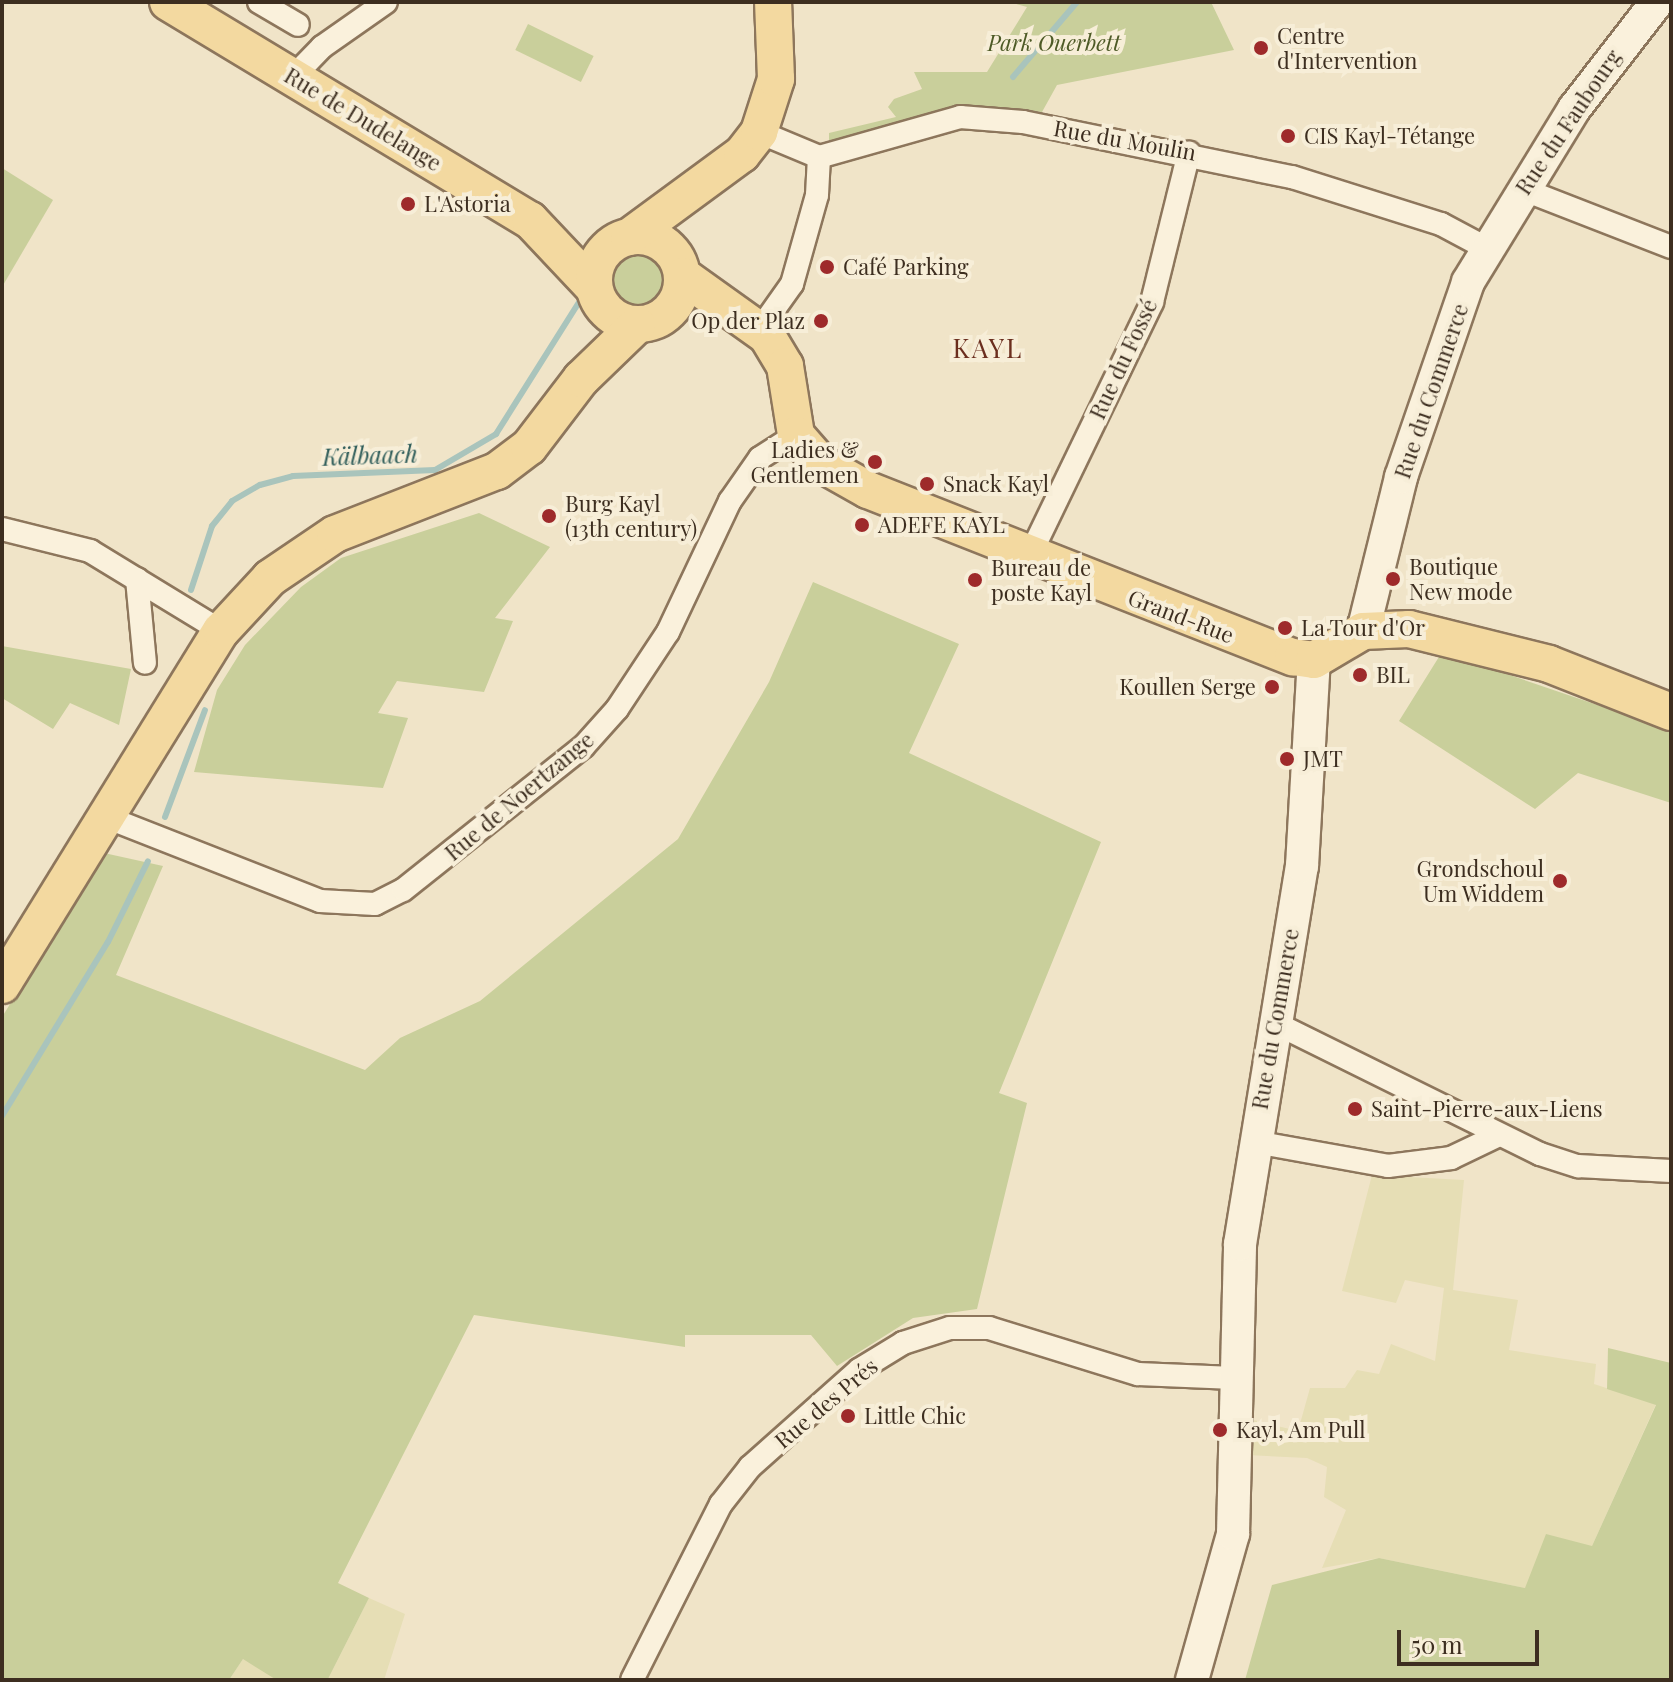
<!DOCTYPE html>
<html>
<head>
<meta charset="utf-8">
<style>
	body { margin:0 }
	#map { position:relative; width:1673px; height:1682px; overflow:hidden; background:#f0e4c8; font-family:"Playfair Display",serif }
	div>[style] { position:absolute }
	.farmland>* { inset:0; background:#e6deb5 }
	.green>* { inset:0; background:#c9cf9b; transform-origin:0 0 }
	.round { border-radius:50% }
	.stream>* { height:6px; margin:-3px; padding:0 3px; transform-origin:3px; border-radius:3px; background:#a9c4bc }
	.roads { filter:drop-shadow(2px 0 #8d765c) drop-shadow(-2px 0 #8d765c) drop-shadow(0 2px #8d765c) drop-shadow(0 -2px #8d765c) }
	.street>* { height:22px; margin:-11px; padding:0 11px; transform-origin:11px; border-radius:11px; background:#faf1dc }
	.secondary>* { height:32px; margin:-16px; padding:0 16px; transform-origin:16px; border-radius:16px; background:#faf1dc }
	.primary>* { height:36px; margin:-18px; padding:0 18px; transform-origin:18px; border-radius:18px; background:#f3d9a0 }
	.primary>.ring { margin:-18px; padding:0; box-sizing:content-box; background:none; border:36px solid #f3d9a0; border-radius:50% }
	.dots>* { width:22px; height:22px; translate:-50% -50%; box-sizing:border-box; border:4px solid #f7eed8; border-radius:50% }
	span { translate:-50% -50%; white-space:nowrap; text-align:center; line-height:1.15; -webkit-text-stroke:8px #f7eed8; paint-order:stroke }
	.poi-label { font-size:22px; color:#3d2e20 }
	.left { translate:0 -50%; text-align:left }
	.right { translate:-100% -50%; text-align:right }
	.park-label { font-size:22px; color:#4d5a26; font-style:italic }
	.street-label { font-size:22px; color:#3d2e20 }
	.water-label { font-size:24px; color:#2f5d5a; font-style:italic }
	.quarter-label { font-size:26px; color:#6b2e1e; letter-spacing:2px }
	.frame { position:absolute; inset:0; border:4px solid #3d2e20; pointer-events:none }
	.scale { position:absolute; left:1397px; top:1630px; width:142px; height:36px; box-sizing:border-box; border:4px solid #3d2e20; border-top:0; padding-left:10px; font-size:24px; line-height:28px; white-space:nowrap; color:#3d2e20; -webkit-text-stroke:6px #f7eed8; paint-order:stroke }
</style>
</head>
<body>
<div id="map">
	<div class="farmland">
		<div style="clip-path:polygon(1372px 1175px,1464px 1180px,1453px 1290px,1518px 1300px,1509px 1350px,1596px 1364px,1594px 1384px,1656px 1404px,1592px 1546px,1525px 1588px,1379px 1558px,1322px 1568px,1346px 1510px,1324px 1497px,1327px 1467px,1307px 1458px,1247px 1455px,1245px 1418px,1298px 1431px,1310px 1388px,1345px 1388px,1357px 1370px,1379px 1374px,1391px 1344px,1435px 1361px,1444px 1288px,1405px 1280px,1396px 1303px,1342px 1291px)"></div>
		<div style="clip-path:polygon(369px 1598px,405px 1614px,384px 1680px,229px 1680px,243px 1659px,328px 1679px)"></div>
	</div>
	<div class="green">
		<div style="clip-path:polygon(1009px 2px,1211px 2px,1234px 50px,1057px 85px,1042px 112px,964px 108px,829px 141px,829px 133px,896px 117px,888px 107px,894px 99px,922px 89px,914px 72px,987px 72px,1027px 7px)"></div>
		<div style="left:528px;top:24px;width:73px;height:29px;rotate:26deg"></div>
		<div style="clip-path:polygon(2px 168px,53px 200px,2px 287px)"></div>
		<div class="round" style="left:609px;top:253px;width:54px;height:54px"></div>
		<div style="clip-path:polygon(479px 513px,550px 547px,495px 618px,513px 621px,484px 692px,397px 681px,378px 713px,408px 718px,383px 788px,194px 772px,217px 690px,245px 645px,301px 587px,341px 558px)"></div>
		<div style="clip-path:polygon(813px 582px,959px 644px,909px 753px,1101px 842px,999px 1093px,1027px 1103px,977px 1309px,913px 1318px,837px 1366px,811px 1335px,685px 1335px,685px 1347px,474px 1315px,338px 1583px,369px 1598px,328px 1679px,275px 1679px,243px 1659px,229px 1680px,2px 1680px,2px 1017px,104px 853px,163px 866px,116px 975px,365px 1070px,400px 1038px,480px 1001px,678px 839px,769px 682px)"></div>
		<div style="clip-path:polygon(2px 646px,131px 669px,119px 725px,70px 703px,53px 729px,2px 698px)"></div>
		<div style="clip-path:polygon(1442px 652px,1671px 730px,1671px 803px,1578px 773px,1535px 809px,1399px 721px)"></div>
		<div style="clip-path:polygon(1608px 1348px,1671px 1363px,1671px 1680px,1245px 1680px,1272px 1585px,1379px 1558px,1525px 1588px,1546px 1534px,1592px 1546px,1656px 1405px,1607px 1389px)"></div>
	</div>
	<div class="stream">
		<div style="left:1013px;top:77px;width:99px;rotate:-49.5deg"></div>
		<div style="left:191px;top:590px;width:67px;rotate:-71.8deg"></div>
		<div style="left:212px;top:526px;width:32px;rotate:-51deg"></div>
		<div style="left:232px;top:501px;width:32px;rotate:-30deg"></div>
		<div style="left:260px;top:485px;width:34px;rotate:-15deg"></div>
		<div style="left:293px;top:476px;width:142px;rotate:-2.4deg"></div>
		<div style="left:435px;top:470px;width:71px;rotate:-30.5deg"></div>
		<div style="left:496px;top:434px;width:156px;rotate:-57.8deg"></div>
		<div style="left:165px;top:817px;width:114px;rotate:-69.5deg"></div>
		<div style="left:2px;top:1116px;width:204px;rotate:-58.7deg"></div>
		<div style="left:108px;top:942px;width:90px;rotate:-63.7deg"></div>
	</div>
	<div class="roads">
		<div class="street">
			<div style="left:259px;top:2px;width:45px;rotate:30.5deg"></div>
			<div style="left:293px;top:77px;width:42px;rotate:-46deg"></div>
			<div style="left:322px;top:47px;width:78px;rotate:-35.1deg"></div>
			<div style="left:759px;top:132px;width:65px;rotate:22.6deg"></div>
			<div style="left:819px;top:157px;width:147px;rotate:-15.8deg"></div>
			<div style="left:960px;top:117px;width:63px;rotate:4.5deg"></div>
			<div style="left:1023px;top:122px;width:275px;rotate:11.6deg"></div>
			<div style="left:1292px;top:177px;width:156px;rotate:17.5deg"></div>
			<div style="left:1441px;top:224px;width:51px;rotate:28.1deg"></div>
			<div style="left:1522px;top:189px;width:160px;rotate:21.3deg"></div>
			<div style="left:760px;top:329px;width:55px;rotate:-54.6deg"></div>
			<div style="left:792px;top:284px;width:92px;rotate:-74.3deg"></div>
			<div style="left:817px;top:195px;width:38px;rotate:-87deg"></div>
			<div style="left:2px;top:529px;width:91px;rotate:14deg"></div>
			<div style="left:90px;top:551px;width:153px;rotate:31.4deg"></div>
			<div style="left:1029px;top:557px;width:283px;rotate:-64.2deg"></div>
			<div style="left:1152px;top:302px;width:154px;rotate:-76.1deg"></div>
			<div style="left:137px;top:579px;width:84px;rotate:84.6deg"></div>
			<div style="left:106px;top:817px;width:230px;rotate:21.4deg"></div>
			<div style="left:320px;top:901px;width:55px;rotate:3.1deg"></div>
			<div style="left:375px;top:904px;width:31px;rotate:-27deg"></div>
			<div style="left:403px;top:890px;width:230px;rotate:-38.5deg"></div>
			<div style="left:583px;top:747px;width:51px;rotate:-48.2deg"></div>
			<div style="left:617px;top:709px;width:92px;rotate:-56.5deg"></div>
			<div style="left:668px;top:632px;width:145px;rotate:-64.7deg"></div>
			<div style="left:730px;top:501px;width:52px;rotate:-55.1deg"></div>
			<div style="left:760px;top:458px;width:43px;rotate:-32.6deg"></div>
			<div style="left:1273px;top:1022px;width:298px;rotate:26.3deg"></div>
			<div style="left:1540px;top:1154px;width:40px;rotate:18deg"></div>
			<div style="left:1578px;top:1166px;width:93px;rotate:3.1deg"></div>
			<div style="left:1255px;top:1142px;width:135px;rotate:10.2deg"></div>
			<div style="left:1388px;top:1166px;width:64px;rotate:-7.2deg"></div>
			<div style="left:1451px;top:1158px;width:49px;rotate:-25.5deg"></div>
			<div style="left:632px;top:1680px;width:197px;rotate:-63.2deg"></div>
			<div style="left:721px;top:1504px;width:47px;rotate:-51.9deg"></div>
			<div style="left:750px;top:1467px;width:146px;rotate:-41.7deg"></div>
			<div style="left:859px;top:1370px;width:52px;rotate:-31.5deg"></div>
			<div style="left:903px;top:1343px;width:49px;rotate:-17.7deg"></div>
			<div style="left:950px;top:1328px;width:39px"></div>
			<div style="left:989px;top:1328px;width:156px;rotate:17.2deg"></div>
			<div style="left:1138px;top:1374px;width:96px;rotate:2.4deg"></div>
		</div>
		<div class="secondary">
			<div style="left:1363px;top:631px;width:159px;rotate:-76.1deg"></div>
			<div style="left:1401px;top:477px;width:206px;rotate:-71deg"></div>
			<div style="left:1468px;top:282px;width:203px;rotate:-58.5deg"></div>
			<div style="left:1574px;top:109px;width:135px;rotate:-52.2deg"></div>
			<div style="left:1192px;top:1680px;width:152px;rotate:-74.3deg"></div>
			<div style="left:1233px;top:1534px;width:290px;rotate:-88.6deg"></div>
			<div style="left:1240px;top:1244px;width:383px;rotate:-80.7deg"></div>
			<div style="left:1302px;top:866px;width:206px;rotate:-86.7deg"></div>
		</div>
		<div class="primary">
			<div style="left:168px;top:2px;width:423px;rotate:31.1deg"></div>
			<div style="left:530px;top:220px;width:93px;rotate:46.7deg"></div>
			<div class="ring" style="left:594px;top:236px;width:52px;height:52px"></div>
			<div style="left:629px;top:237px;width:140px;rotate:-36.3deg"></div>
			<div style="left:742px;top:154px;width:28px;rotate:-52deg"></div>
			<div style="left:759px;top:132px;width:56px;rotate:-72.2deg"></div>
			<div style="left:776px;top:79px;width:77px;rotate:-92.2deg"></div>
			<div style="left:683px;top:276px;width:103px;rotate:35.5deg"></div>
			<div style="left:767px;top:336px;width:35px;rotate:59deg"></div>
			<div style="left:785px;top:366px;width:70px;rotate:80.9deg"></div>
			<div style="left:796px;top:435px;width:37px;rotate:49deg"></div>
			<div style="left:820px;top:463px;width:55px;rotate:29.4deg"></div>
			<div style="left:868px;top:490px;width:457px;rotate:21.5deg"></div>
			<div style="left:1293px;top:657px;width:21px;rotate:8deg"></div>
			<div style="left:1314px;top:660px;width:57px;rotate:-30.6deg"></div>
			<div style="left:1363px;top:631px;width:46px;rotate:-2.5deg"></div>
			<div style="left:1409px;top:629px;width:144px;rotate:14deg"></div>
			<div style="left:1549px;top:664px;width:131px;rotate:21.5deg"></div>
			<div style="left:2px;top:985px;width:416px;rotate:-58.3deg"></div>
			<div style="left:221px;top:631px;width:72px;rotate:-47.2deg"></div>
			<div style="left:270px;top:578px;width:78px;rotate:-34.1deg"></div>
			<div style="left:335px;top:534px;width:174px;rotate:-21.3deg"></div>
			<div style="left:497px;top:471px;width:40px;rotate:-37deg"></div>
			<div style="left:529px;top:447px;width:86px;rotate:-52.6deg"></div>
			<div style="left:581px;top:379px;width:78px;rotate:-44deg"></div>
		</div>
	</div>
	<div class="dots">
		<div style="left:1261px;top:48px;background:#9e2a2b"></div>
		<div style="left:1288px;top:136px;background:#9e2a2b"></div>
		<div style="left:408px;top:204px;background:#9e2a2b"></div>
		<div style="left:827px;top:267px;background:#9e2a2b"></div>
		<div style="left:821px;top:321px;background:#9e2a2b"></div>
		<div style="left:875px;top:462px;background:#9e2a2b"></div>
		<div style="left:927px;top:484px;background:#9e2a2b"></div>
		<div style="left:549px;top:516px;background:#9e2a2b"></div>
		<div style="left:862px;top:525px;background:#9e2a2b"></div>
		<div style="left:1393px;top:579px;background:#9e2a2b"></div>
		<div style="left:975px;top:580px;background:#9e2a2b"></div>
		<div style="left:1285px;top:628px;background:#9e2a2b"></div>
		<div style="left:1360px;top:675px;background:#9e2a2b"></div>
		<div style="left:1272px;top:687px;background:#9e2a2b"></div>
		<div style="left:1287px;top:759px;background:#9e2a2b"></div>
		<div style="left:1560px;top:881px;background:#9e2a2b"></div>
		<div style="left:1355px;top:1109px;background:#9e2a2b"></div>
		<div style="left:848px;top:1416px;background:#9e2a2b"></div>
		<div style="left:1220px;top:1430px;background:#9e2a2b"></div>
	</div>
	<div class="poi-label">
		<span class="left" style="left:1277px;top:48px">Centre<br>d'Intervention</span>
		<span class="left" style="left:1304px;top:136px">CIS Kayl-Tétange</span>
		<span class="left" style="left:424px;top:204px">L'Astoria</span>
		<span class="left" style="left:843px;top:267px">Café Parking</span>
		<span class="right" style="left:805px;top:321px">Op der Plaz</span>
		<span class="right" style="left:859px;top:462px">Ladies &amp;<br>Gentlemen</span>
		<span class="left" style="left:943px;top:484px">Snack Kayl</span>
		<span class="left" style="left:565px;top:516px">Burg Kayl<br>(13th century)</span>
		<span class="left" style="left:878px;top:525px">ADEFE KAYL</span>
		<span class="left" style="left:1409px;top:579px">Boutique<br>New mode</span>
		<span class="left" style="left:991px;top:580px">Bureau de<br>poste Kayl</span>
		<span class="left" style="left:1301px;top:628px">La Tour d'Or</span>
		<span class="left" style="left:1376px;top:675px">BIL</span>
		<span class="right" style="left:1256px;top:687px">Koullen Serge</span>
		<span class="left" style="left:1303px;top:759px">JMT</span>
		<span class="right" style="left:1544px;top:881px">Grondschoul<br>Um Widdem</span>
		<span class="left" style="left:1371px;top:1109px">Saint-Pierre-aux-Liens</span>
		<span class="left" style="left:864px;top:1416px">Little Chic</span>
		<span class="left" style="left:1236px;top:1430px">Kayl, Am Pull</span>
	</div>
	<div class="park-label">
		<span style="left:1054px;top:43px">Park Ouerbett</span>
	</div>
	<div class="street-label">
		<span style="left:363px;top:119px;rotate:31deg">Rue de Dudelange</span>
		<span style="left:1568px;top:122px;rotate:-56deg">Rue du Faubourg</span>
		<span style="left:1125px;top:140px;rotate:10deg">Rue du Moulin</span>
		<span style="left:1123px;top:359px;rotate:-65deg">Rue du Fossé</span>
		<span style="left:1431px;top:391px;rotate:-71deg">Rue du Commerce</span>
		<span style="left:1181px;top:616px;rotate:21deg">Grand-Rue</span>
		<span style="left:519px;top:796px;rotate:-40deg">Rue de Noertzange</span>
		<span style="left:1275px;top:1019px;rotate:-80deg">Rue du Commerce</span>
		<span style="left:826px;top:1403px;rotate:-40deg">Rue des Prés</span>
	</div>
	<div class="water-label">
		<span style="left:370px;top:455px;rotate:-2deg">Kälbaach</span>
	</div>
	<div class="quarter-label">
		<span style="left:988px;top:348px">KAYL</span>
	</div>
	<div class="frame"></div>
	<div class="scale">50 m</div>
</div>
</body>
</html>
